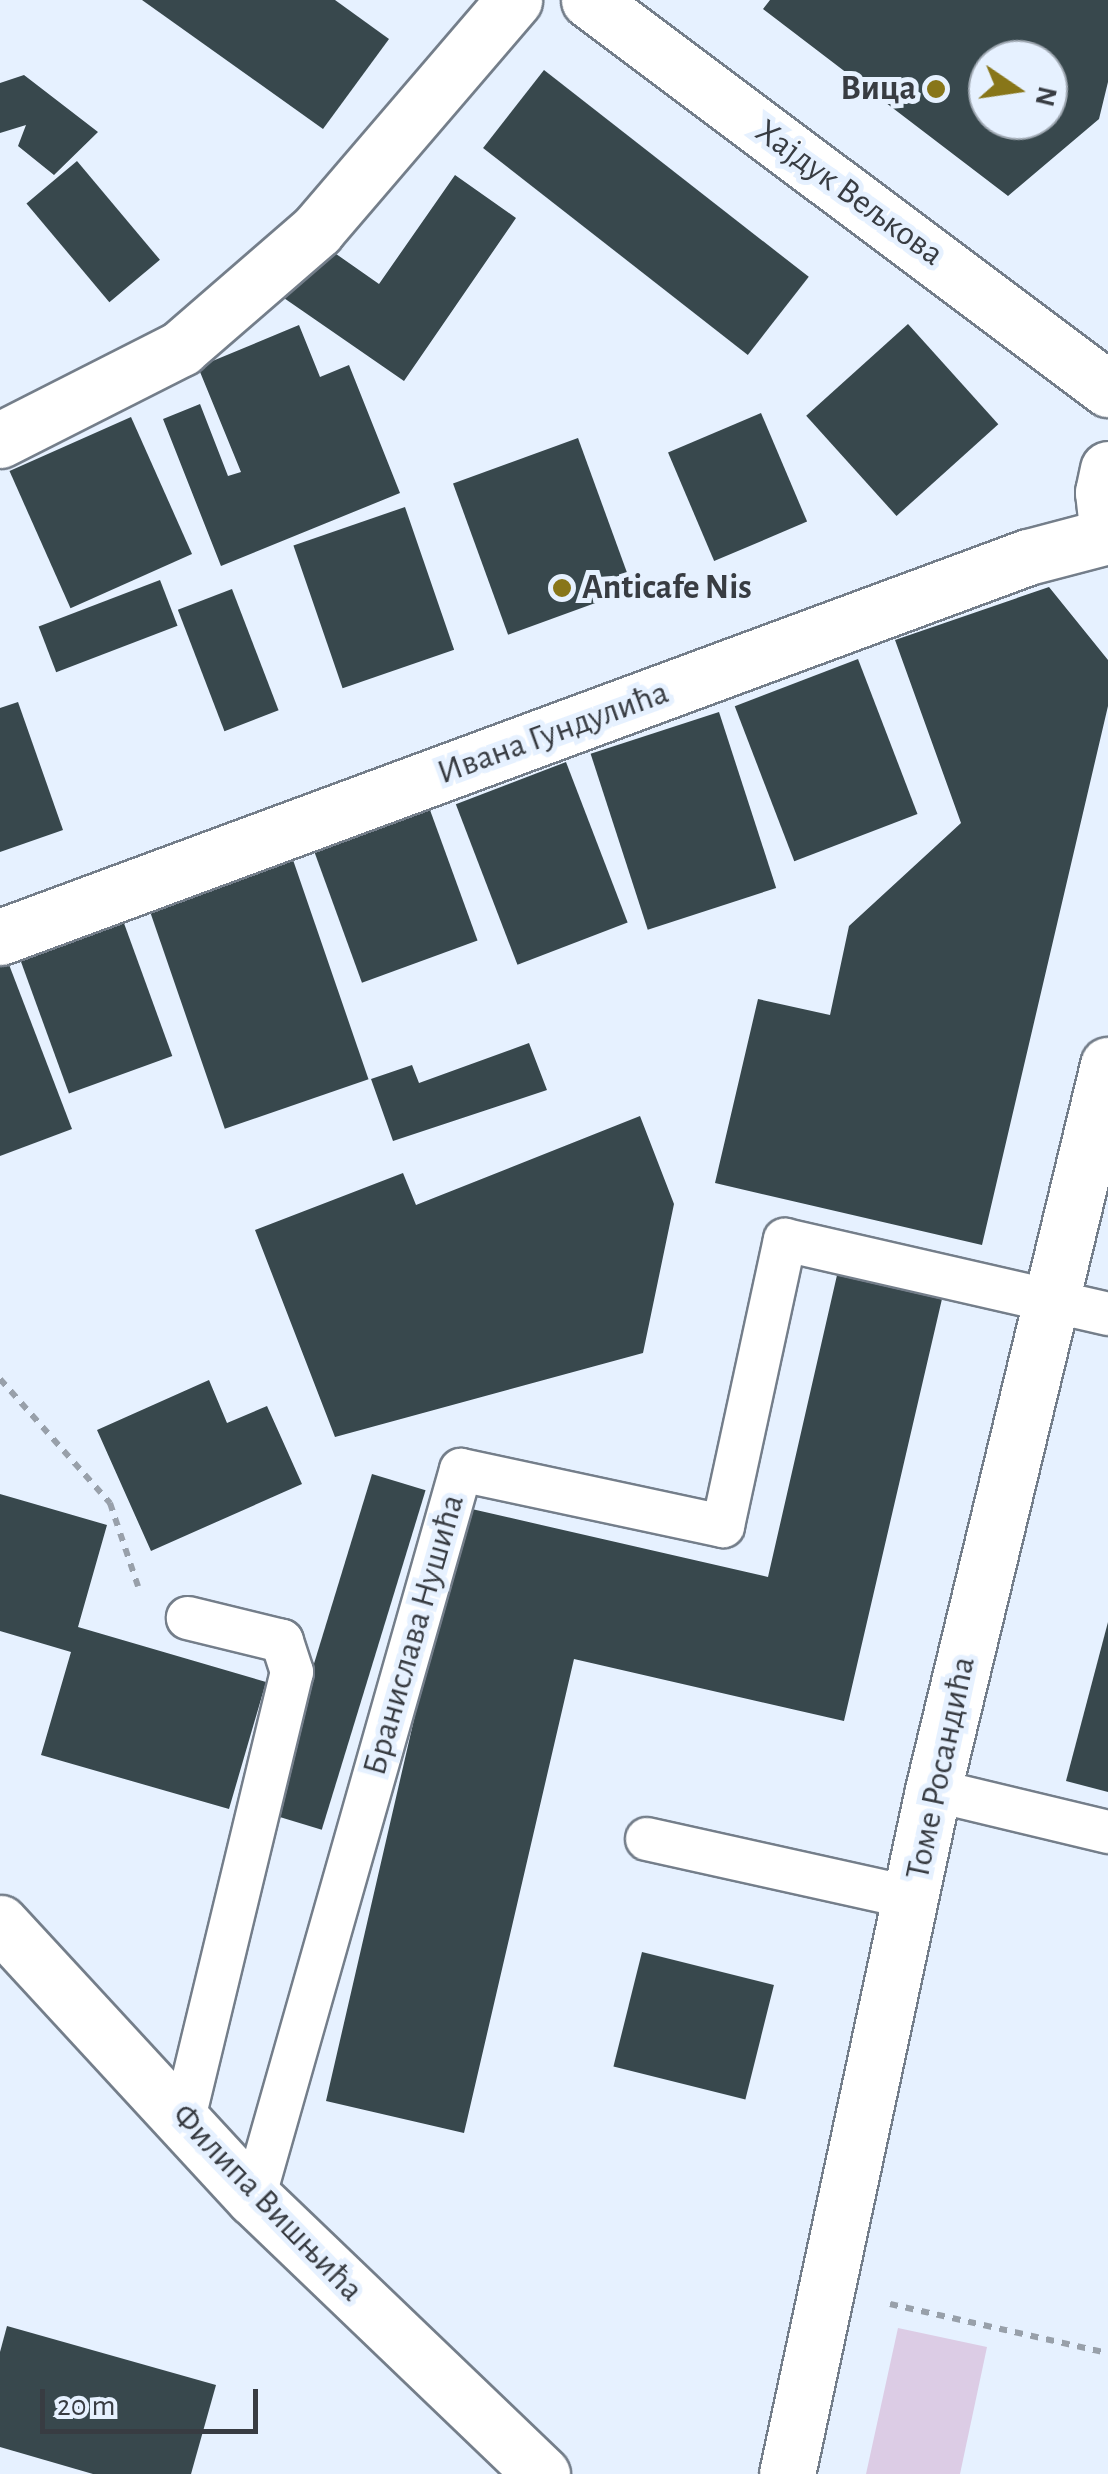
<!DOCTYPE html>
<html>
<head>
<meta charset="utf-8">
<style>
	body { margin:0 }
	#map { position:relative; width:1108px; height:2474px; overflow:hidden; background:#e6f1ff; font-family:"Alegreya Sans",sans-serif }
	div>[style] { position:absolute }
	.green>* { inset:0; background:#dccce5 }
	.building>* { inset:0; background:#38484d; transform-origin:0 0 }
	.path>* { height:6px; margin-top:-3px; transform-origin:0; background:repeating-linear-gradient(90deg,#98a0aa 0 8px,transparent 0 16px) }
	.roads { filter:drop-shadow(2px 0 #747e8a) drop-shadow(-2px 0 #747e8a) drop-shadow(0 2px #747e8a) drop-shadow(0 -2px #747e8a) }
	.service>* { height:42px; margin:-21px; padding:0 21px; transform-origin:21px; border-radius:21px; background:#fff }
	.minor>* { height:55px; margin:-27.5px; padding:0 27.5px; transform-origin:27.5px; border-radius:27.5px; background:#fff }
	.tertiary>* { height:55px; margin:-27.5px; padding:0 27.5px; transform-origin:27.5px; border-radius:27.5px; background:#fff }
	.dots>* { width:28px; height:28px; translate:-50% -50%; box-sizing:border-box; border:5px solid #e6f1ff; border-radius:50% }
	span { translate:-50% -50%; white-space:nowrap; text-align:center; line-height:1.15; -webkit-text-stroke:10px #e6f1ff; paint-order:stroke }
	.poi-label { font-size:35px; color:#383c42; font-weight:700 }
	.right { translate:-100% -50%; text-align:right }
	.left { translate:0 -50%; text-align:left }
	.street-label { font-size:35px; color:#383c42 }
	.north { position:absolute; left:968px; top:40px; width:100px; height:100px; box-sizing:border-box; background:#e6f1ff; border:2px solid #a0a9b3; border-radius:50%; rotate:103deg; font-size:28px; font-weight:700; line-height:40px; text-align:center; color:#383c42 }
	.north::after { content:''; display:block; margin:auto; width:35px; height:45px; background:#887619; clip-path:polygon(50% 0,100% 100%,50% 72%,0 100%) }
	.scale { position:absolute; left:40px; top:2389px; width:218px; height:45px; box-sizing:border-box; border:5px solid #383c42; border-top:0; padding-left:12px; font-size:30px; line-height:35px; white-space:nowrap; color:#383c42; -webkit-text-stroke:8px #e6f1ff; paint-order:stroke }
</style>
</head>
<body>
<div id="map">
	<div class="green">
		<div style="clip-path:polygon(898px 2328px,987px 2347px,960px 2474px,866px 2474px)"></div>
	</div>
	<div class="building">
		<div style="clip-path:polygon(142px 0,335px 0,389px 39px,323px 129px)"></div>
		<div style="clip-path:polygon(evenodd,770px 0,1108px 0,1108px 82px,1099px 119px,1008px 196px,763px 9px,770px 0,988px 60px,1048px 60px,1048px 120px,988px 120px,988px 60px)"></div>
		<div style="left:544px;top:70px;width:336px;height:99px;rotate:38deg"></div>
		<div style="clip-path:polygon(24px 75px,98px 132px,54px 175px,18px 146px,26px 125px,0 133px,0 83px)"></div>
		<div style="left:77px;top:161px;width:129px;height:66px;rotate:50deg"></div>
		<div style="clip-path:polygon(455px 175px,516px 218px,404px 381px,281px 296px,319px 242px,379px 284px)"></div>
		<div style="left:908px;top:324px;width:135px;height:137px;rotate:48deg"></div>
		<div style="clip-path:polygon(299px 325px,320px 377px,349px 365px,400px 493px,221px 566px,163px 419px,200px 404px,228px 476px,241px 472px,198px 367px)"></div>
		<div style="left:761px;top:413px;width:118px;height:101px;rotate:67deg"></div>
		<div style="left:131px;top:417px;width:150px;height:133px;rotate:66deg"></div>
		<div style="left:578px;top:438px;width:161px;height:133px;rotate:70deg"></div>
		<div style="left:405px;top:507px;width:151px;height:118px;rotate:71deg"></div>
		<div style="left:160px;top:580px;width:49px;height:130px;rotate:69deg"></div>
		<div style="clip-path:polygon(1049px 587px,1108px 660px,1108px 706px,982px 1245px,715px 1183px,758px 999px,830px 1015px,849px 926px,961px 823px,895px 640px)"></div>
		<div style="left:232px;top:589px;width:130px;height:58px;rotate:69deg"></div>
		<div style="left:858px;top:659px;width:166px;height:132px;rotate:69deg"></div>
		<div style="clip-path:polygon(18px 702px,63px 830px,0 852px,0 708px)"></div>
		<div style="left:719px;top:712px;width:185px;height:135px;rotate:72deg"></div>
		<div style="left:566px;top:762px;width:172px;height:118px;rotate:69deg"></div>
		<div style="left:430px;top:810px;width:139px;height:123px;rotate:70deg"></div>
		<div style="left:292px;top:857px;width:235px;height:152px;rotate:71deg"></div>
		<div style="left:121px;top:915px;width:150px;height:110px;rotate:70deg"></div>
		<div style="clip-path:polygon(8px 962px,72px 1129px,0 1156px,0 965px)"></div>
		<div style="clip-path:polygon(529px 1043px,547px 1090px,393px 1141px,371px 1079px,412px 1065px,419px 1083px)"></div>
		<div style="clip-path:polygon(640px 1116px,674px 1204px,643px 1353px,335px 1437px,255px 1230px,403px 1173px,416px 1205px)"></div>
		<div style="clip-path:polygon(840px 1262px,945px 1286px,844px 1721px,574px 1659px,464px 2133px,326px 2101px,463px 1507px,768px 1577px)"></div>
		<div style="clip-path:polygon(209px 1380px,227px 1423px,267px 1406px,302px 1484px,151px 1551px,97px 1430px)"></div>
		<div style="left:372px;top:1474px;width:56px;height:355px;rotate:17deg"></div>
		<div style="clip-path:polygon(0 1494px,107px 1525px,78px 1627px,266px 1682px,229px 1809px,41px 1755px,71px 1652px,0 1631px)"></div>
		<div style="clip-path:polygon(1108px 1622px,1108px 1792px,1066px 1781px)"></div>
		<div style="left:642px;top:1952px;width:136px;height:118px;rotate:14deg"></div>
		<div style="clip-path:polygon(7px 2326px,216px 2385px,191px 2474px,93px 2474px,0 2447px,0 2352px)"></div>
	</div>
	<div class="path">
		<div style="left:0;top:1379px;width:166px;rotate:48.4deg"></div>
		<div style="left:110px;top:1503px;width:88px;rotate:71.4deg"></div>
		<div style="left:890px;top:2304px;width:223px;rotate:12.7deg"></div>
	</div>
	<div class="roads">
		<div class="service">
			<div style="left:933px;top:1790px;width:180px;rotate:13.5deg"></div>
			<div style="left:647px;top:1839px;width:272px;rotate:12.5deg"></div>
			<div style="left:184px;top:2118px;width:459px;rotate:-76.4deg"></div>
			<div style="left:292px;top:1672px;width:33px;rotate:-108deg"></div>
			<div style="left:282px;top:1641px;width:97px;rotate:-166.3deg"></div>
			<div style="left:254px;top:2198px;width:757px;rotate:-74.13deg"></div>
			<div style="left:461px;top:1470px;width:268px;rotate:12.1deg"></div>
			<div style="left:723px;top:1526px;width:293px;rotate:-77.8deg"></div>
			<div style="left:785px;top:1240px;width:331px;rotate:12.9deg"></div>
		</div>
		<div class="minor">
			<div style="left:0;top:440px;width:203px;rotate:-26.9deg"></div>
			<div style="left:181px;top:348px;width:180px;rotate:-40.9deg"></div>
			<div style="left:317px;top:230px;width:303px;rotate:-49.4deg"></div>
			<div style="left:0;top:937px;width:1096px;rotate:-20.29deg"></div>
			<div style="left:1028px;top:557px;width:83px;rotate:-14.7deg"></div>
			<div style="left:0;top:1923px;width:374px;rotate:47.3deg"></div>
			<div style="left:254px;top:2198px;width:399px;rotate:43.8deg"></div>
			<div style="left:787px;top:2474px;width:699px;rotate:-77.95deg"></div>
			<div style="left:933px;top:1790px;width:746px;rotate:-76.43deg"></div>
		</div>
		<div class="tertiary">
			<div style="left:589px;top:0;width:649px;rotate:36.85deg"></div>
			<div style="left:1108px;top:469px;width:24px;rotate:102deg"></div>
			<div style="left:1103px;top:492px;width:44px;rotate:83.5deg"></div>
		</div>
	</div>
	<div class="dots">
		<div style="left:936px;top:89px;background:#887619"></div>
		<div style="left:562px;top:588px;background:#887619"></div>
	</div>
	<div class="poi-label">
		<span class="right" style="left:916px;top:89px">Вица</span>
		<span class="left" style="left:582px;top:588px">Anticafe Nis</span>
	</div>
	<div class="street-label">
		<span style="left:849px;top:193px;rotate:36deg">Хајдук Вељкова</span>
		<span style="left:553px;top:733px;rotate:-20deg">Ивана Гундулића</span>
		<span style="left:414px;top:1635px;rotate:-74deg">Бранислава Нушића</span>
		<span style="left:941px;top:1768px;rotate:-78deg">Томе Росандића</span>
		<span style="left:267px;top:2203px;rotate:46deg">Филипа Вишњића</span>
	</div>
	<div class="north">N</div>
	<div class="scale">20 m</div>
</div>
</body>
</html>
